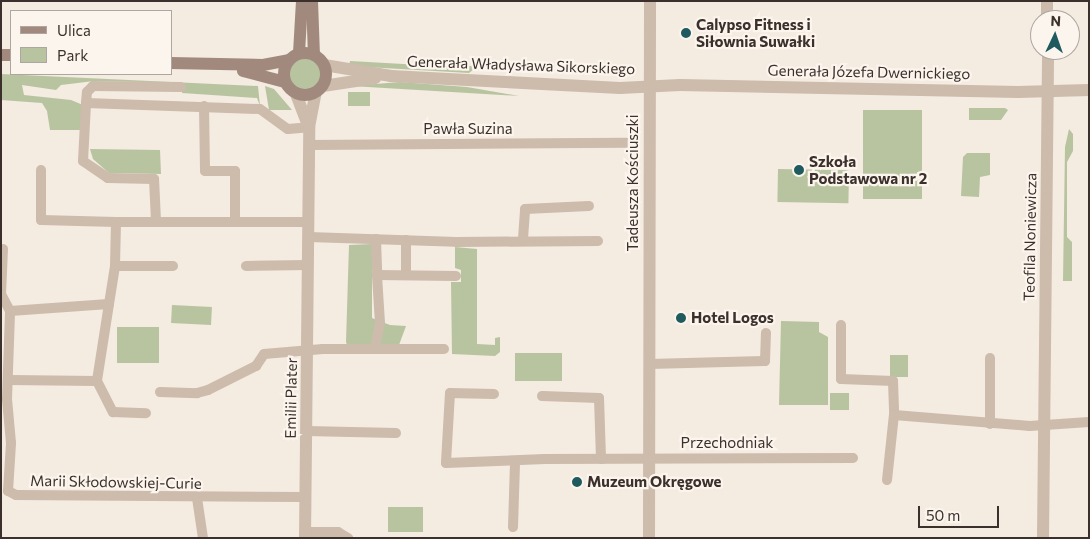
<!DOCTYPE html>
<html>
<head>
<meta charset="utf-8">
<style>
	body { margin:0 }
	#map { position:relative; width:1090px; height:539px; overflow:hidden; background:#f4ebe1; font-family:Commissioner,sans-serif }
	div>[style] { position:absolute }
	.green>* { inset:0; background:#b8c4a0; transform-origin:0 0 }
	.round { border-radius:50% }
	.minor>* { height:10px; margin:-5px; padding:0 5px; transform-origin:5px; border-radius:5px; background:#cdbbac }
	.tertiary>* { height:12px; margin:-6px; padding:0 6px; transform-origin:6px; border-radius:6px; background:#cdbbac }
	.secondary>* { height:12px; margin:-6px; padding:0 6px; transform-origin:6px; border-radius:6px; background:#a18a7d }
	.secondary>.ring { margin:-6px; padding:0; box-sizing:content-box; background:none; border:12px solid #a18a7d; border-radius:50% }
	.dots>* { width:14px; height:14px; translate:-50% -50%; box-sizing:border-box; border:2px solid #fbf5ee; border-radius:50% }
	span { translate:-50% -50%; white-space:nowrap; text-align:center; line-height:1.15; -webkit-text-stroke:4.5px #fbf5ee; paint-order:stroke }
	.poi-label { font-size:15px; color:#3b302b; font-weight:700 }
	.left { translate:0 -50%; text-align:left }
	.street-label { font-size:15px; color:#3b302b }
	.frame { position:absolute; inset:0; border:2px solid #3b302b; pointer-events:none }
	.legend { position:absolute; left:10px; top:10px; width:162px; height:65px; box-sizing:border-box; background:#fbf5ee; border:1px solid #aea6a0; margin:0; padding:6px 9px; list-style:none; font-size:15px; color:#3b302b }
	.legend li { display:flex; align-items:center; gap:10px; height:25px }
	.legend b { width:25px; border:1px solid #aea6a0 }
	.north { position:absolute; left:1030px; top:10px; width:50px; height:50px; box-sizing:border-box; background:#fbf5ee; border:1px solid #aea6a0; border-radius:50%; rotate:3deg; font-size:14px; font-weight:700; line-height:20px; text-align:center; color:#3b302b }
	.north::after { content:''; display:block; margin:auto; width:18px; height:22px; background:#1f5a5e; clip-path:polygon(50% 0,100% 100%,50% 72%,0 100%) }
	.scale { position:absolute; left:918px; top:506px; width:81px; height:22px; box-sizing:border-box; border:2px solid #3b302b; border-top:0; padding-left:6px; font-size:15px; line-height:18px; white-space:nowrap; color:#3b302b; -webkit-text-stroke:4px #fbf5ee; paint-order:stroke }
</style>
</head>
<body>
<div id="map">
	<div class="green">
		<div class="round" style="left:284px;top:53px;width:42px;height:42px"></div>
		<div style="clip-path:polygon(350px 61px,439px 66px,478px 66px,469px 73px,349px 66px)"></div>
		<div style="clip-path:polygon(1px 74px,258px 86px,260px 106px,257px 98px,182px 93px,183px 83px,94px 81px,61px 85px,56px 90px,22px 85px,24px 95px,71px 100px,83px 105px,82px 130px,50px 130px,47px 111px,42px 103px,1px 100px)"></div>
		<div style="clip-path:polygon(400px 82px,467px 87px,519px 96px,351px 86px)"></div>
		<div style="clip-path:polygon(265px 86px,274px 89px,292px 110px,269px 110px)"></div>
		<div style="left:348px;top:92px;width:22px;height:14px"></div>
		<div style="clip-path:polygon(969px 108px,1005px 108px,1008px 110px,1001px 120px,969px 120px)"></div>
		<div style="left:863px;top:110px;width:59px;height:89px"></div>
		<div style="clip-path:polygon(1069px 129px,1073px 134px,1073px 151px,1067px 162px,1067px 237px,1072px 242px,1072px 281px,1063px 281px,1065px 147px)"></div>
		<div style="clip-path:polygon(90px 149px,160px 150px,161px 174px,109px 173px,93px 159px)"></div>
		<div style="clip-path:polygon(967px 153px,990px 153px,990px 175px,980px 177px,979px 197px,961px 196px,963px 157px)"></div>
		<div style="left:778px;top:169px;width:71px;height:33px;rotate:1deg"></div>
		<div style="clip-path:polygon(372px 244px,372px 318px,390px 325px,406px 326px,399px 345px,347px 345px,346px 342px,349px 245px)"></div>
		<div style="clip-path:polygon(455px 247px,477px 249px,477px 344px,495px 345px,495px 338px,500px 337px,500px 352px,495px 356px,452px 354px,451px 282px,461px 282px,461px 270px,455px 268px)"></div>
		<div style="left:172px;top:305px;width:40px;height:18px;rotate:3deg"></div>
		<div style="clip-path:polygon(781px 321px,819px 322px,819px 332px,828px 337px,828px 405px,779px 405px)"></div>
		<div style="left:117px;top:327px;width:42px;height:36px"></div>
		<div style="left:562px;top:353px;width:28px;height:47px;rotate:90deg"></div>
		<div style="left:890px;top:355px;width:18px;height:22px"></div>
		<div style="left:830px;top:393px;width:19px;height:17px"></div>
		<div style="left:388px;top:507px;width:35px;height:25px"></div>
	</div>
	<div class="minor">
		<div style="left:86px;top:103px;width:11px;rotate:-85deg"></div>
		<div style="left:87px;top:92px;width:8px;rotate:-45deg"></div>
		<div style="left:93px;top:86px;width:88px;rotate:0.7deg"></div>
		<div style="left:204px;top:106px;width:65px;rotate:89.1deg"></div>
		<div style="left:205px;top:171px;width:30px"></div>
		<div style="left:235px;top:171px;width:49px;rotate:90deg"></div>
		<div style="left:310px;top:145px;width:316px;rotate:-0.4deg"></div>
		<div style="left:41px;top:170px;width:50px;rotate:90deg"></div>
		<div style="left:41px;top:220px;width:75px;rotate:1.5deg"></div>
		<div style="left:156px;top:221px;width:42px;rotate:-92.7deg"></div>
		<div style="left:154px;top:179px;width:46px;rotate:-178.8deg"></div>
		<div style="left:108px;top:178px;width:30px;rotate:-146deg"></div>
		<div style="left:83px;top:161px;width:58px;rotate:-87deg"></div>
		<div style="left:86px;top:103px;width:174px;rotate:2deg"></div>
		<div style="left:260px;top:109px;width:34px;rotate:36deg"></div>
		<div style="left:288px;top:129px;width:21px;rotate:-5deg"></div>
		<div style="left:309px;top:237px;width:147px;rotate:1.9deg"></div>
		<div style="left:456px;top:242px;width:142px;rotate:-0.4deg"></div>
		<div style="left:376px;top:239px;width:36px;rotate:88deg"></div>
		<div style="left:523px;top:239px;width:30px;rotate:-86deg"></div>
		<div style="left:525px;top:209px;width:64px;rotate:-2.7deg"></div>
		<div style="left:3px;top:249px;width:45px;rotate:92.5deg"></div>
		<div style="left:1px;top:294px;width:19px;rotate:62deg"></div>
		<div style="left:115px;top:266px;width:58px"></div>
		<div style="left:246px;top:266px;width:62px;rotate:-0.9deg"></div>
		<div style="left:406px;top:275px;width:35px;rotate:-90deg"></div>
		<div style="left:109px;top:304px;width:78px;rotate:98.9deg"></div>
		<div style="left:97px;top:381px;width:35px;rotate:63deg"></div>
		<div style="left:113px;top:412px;width:33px;rotate:2deg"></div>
		<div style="left:841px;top:325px;width:54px;rotate:90deg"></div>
		<div style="left:841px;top:379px;width:52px;rotate:2.2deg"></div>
		<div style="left:893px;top:381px;width:34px;rotate:88deg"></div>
		<div style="left:894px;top:415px;width:136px;rotate:4.6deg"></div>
		<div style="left:1030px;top:426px;width:59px;rotate:-3.9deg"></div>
		<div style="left:375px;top:348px;width:25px;rotate:-79deg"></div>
		<div style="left:380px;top:323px;width:48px;rotate:-93.6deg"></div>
		<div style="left:377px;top:275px;width:79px;rotate:0.7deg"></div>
		<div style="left:649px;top:364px;width:116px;rotate:-1.5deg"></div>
		<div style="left:765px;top:361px;width:28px;rotate:-88deg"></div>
		<div style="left:9px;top:380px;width:88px;rotate:0.7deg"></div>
		<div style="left:160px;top:392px;width:37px;rotate:2deg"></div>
		<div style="left:197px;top:393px;width:11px;rotate:-15deg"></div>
		<div style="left:208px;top:390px;width:54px;rotate:-26.6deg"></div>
		<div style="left:256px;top:366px;width:14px;rotate:-56deg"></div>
		<div style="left:264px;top:354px;width:59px;rotate:-4.8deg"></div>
		<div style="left:323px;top:349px;width:121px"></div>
		<div style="left:494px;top:394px;width:44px;rotate:-178.7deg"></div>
		<div style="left:450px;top:393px;width:70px;rotate:93.3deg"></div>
		<div style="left:446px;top:463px;width:99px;rotate:-2.3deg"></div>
		<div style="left:545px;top:459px;width:308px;rotate:-0.2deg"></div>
		<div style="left:542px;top:396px;width:57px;rotate:2deg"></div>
		<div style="left:599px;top:398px;width:61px;rotate:88.1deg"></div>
		<div style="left:990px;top:424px;width:66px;rotate:-90deg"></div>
		<div style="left:306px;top:431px;width:90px;rotate:1.3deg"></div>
		<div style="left:887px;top:480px;width:65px;rotate:-83.9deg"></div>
		<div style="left:305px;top:497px;width:289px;rotate:-179.6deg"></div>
		<div style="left:16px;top:495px;width:9px;rotate:-153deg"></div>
		<div style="left:8px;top:491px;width:48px;rotate:-86.4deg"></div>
		<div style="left:11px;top:443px;width:44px;rotate:-95.2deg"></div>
		<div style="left:7px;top:399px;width:88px;rotate:-88deg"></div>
		<div style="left:10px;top:311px;width:99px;rotate:-4deg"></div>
		<div style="left:109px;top:304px;width:38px;rotate:-81deg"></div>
		<div style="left:115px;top:266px;width:44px;rotate:-88.7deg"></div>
		<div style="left:116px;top:222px;width:193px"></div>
		<div style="left:197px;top:498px;width:40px;rotate:81.5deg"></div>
		<div style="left:513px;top:527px;width:64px;rotate:-88.2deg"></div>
		<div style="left:305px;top:532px;width:33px"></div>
		<div style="left:338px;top:532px;width:12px;rotate:31deg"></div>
	</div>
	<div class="tertiary">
		<div style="left:1047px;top:1px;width:19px;rotate:90deg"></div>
		<div style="left:324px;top:65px;width:68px;rotate:9.3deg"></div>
		<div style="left:391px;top:76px;width:229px;rotate:3deg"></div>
		<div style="left:620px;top:88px;width:60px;rotate:-2.9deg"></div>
		<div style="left:680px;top:85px;width:338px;rotate:1.2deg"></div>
		<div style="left:1018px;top:92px;width:71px;rotate:-1.6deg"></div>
		<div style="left:323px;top:86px;width:53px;rotate:-8.7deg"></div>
		<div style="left:296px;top:94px;width:33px;rotate:69deg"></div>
		<div style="left:305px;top:538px;width:411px;rotate:-89.4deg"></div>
		<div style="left:309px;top:127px;width:36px;rotate:-79deg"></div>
		<div style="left:649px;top:538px;width:537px;rotate:-89.89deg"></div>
		<div style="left:1043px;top:538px;width:488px;rotate:-89.4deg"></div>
	</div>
	<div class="secondary">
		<div style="left:312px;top:1px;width:54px;rotate:87.9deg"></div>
		<div class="ring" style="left:284px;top:53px;width:30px;height:30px"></div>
		<div style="left:299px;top:53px;width:52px;rotate:-86.7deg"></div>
		<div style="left:1px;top:55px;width:10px"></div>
		<div style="left:171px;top:63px;width:92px;rotate:1.2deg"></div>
		<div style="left:263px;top:65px;width:26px;rotate:-11deg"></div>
		<div style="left:243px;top:71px;width:43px;rotate:14.7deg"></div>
	</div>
	<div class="dots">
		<div style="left:686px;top:33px;background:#1f5a5e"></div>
		<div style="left:799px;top:170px;background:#1f5a5e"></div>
		<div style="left:681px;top:318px;background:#1f5a5e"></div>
		<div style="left:577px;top:482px;background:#1f5a5e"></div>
	</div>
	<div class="poi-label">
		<span class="left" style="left:696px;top:33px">Calypso Fitness i<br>Siłownia Suwałki</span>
		<span class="left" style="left:809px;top:170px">Szkoła<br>Podstawowa nr 2</span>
		<span class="left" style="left:691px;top:318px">Hotel Logos</span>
		<span class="left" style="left:587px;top:482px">Muzeum Okręgowe</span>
	</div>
	<div class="street-label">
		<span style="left:521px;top:65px;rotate:2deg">Generała Władysława Sikorskiego</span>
		<span style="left:869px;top:72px;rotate:1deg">Generała Józefa Dwernickiego</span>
		<span style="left:468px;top:129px">Pawła Suzina</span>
		<span style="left:633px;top:183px;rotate:-90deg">Tadeusza Kościuszki</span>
		<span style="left:1030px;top:237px;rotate:-89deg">Teofila Noniewicza</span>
		<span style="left:291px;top:398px;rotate:-89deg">Emilii Plater</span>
		<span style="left:727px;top:443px">Przechodniak</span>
		<span style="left:116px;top:482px;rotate:1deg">Marii Skłodowskiej-Curie</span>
	</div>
	<div class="frame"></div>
	<ul class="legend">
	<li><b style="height:6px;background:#a18a7d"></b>Ulica</li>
	<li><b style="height:14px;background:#b8c4a0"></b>Park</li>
	</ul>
	<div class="north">N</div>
	<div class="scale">50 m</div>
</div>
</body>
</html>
